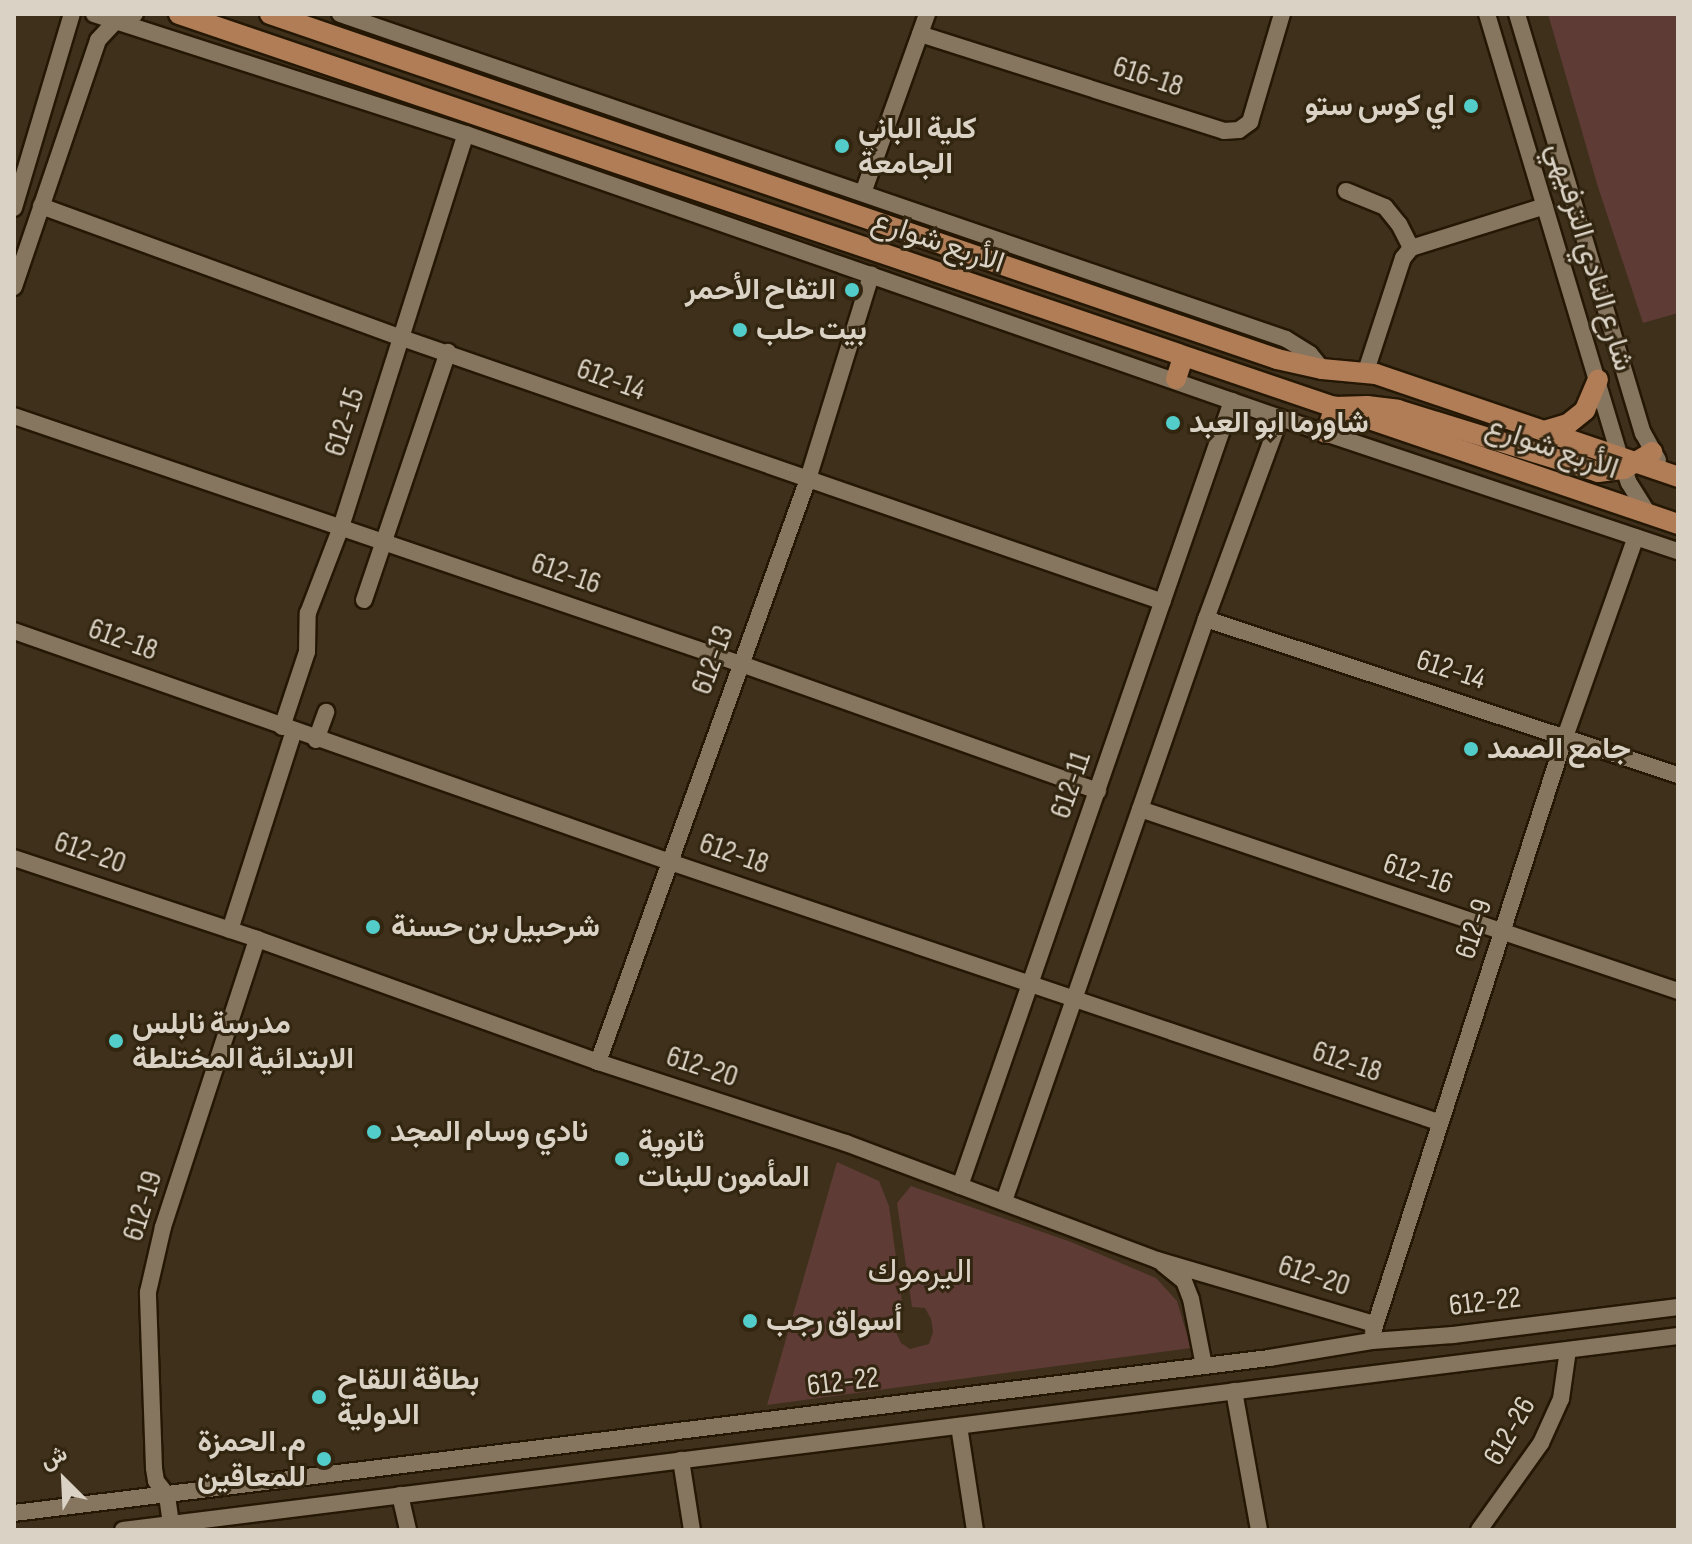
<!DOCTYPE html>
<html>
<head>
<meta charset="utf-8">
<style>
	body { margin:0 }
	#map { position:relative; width:1692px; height:1544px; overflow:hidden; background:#3e301b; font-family:"Sofia Sans Condensed",Vazirmatn,sans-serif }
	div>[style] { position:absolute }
	.green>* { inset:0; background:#5e3b35 }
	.roads { filter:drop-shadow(2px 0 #241704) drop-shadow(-2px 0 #241704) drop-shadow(0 2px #241704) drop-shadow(0 -2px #241704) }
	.minor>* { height:16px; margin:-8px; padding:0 8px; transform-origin:8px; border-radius:8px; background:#86755f }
	.major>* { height:20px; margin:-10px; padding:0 10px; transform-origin:10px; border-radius:10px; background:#b07d57 }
	.dots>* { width:22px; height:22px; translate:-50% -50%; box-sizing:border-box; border:4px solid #332611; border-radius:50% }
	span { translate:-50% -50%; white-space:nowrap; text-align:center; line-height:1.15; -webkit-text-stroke:6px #332611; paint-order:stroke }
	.street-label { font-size:30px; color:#dad2c5 }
	.poi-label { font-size:30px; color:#dad2c5; font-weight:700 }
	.right { translate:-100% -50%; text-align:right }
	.left { translate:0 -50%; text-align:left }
	.quarter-label { font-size:34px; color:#dad2c5 }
	.frame { position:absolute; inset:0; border:16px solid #dad2c5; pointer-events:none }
	.north { position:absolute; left:24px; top:1440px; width:80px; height:80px; -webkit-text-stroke:6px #332611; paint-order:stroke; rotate:336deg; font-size:22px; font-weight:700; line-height:32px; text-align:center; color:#dad2c5 }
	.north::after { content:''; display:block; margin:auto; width:28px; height:36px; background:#dad2c5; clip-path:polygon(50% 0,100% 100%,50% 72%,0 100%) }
</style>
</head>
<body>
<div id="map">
	<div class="green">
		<div style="clip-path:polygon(1548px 14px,1678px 14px,1678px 313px,1643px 323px,1598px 187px)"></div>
		<div style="clip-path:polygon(837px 1162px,879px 1181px,889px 1206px,903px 1309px,891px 1322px,901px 1343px,910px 1349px,929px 1344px,933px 1332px,931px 1319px,925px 1308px,912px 1307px,897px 1203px,911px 1186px,1071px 1242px,1156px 1278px,1177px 1301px,1191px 1348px,767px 1405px)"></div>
	</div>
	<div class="roads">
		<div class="minor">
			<div style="left:94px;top:14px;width:391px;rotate:17.9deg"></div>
			<div style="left:466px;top:134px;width:862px;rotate:19.23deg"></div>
			<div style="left:1280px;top:418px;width:420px;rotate:18.5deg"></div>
			<div style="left:340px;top:14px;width:1000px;rotate:18.96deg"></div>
			<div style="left:1286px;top:339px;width:28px;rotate:32deg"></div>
			<div style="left:1310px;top:354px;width:19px;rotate:51deg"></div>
			<div style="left:1487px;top:14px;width:462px;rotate:73.3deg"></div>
			<div style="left:1620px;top:456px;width:28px;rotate:72deg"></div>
			<div style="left:1629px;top:483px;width:34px;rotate:58deg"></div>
			<div style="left:1517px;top:14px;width:438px;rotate:73.3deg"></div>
			<div style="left:1643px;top:433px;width:31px;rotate:61deg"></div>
			<div style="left:920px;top:34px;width:319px;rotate:17.7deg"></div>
			<div style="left:1224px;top:131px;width:15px;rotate:-4deg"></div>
			<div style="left:1239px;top:130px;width:14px;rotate:-36deg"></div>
			<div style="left:1250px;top:122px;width:113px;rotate:-73.5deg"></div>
			<div style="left:1346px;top:191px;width:42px;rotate:22.3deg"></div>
			<div style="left:1385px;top:207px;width:22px;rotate:51deg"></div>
			<div style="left:1399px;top:224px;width:27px;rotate:63deg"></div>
			<div style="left:863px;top:193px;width:190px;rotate:-70.3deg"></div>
			<div style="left:41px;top:206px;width:384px;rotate:20.1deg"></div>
			<div style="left:402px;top:338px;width:805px;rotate:19.13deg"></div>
			<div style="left:14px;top:208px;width:202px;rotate:-73.4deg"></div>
			<div style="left:14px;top:287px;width:261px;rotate:-71.2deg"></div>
			<div style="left:98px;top:40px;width:26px;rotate:-47deg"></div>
			<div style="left:116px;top:21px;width:20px;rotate:-20deg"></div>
			<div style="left:1366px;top:371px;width:119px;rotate:-71.9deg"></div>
			<div style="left:1403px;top:258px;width:13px;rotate:-51deg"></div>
			<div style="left:1411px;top:248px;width:140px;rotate:-17.4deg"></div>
			<div style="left:14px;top:416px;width:768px;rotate:18.84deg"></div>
			<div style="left:741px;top:664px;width:379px;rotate:19.6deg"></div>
			<div style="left:364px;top:600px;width:262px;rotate:-71.3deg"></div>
			<div style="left:1206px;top:619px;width:497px;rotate:18.3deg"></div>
			<div style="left:14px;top:631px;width:695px;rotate:19.4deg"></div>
			<div style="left:670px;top:862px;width:811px;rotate:18.7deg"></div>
			<div style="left:282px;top:727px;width:79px;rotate:-71.6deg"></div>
			<div style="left:307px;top:652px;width:39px;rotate:-89deg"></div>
			<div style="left:308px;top:613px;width:92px;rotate:-69deg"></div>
			<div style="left:341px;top:527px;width:412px;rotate:-72.4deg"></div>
			<div style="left:316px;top:740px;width:30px;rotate:-70deg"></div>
			<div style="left:1140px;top:809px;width:568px;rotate:18.69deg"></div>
			<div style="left:14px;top:858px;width:256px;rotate:18.4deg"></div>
			<div style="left:257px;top:939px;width:363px;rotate:19.8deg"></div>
			<div style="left:598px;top:1062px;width:261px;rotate:18.1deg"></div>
			<div style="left:846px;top:1143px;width:332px;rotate:20.6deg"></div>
			<div style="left:1157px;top:1260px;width:226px;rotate:16.4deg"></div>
			<div style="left:230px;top:930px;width:209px;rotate:-72.2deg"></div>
			<div style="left:598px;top:1062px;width:620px;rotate:-70.19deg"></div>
			<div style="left:808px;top:479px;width:214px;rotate:-72.8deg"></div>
			<div style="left:960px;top:1186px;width:831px;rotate:-70.89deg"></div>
			<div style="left:1004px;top:1201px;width:616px;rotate:-70.86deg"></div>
			<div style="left:1206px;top:619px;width:214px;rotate:-69.8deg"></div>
			<div style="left:1163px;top:1264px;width:27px;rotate:39deg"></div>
			<div style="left:1184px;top:1281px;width:19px;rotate:69deg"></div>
			<div style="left:1191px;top:1299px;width:68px;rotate:79deg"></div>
			<div style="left:1373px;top:1332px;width:625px;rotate:-72.12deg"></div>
			<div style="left:1565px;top:737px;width:212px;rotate:-70.5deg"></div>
			<div style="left:1234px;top:1391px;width:141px;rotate:79.8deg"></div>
			<div style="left:959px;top:1426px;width:105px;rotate:81.3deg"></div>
			<div style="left:681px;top:1460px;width:71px;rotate:81.1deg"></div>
			<div style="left:400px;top:1495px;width:36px;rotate:77deg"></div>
			<div style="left:14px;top:1513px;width:1265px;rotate:-7.04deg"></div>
			<div style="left:1269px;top:1358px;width:104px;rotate:-9.4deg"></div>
			<div style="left:1372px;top:1341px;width:81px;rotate:-4.2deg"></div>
			<div style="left:1453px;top:1335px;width:227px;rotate:-7.1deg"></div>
			<div style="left:171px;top:1524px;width:29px;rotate:-98deg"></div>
			<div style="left:167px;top:1495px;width:18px;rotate:-128deg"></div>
			<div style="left:156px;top:1481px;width:13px;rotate:-99deg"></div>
			<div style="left:154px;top:1468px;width:176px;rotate:-92deg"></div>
			<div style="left:148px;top:1292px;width:67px;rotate:-77deg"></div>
			<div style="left:163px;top:1227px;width:303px;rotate:-71.9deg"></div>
			<div style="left:123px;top:1530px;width:1567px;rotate:-7.11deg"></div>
			<div style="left:1479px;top:1530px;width:107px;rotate:-54.5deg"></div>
			<div style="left:1541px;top:1443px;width:48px;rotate:-65.6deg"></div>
			<div style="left:1561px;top:1399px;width:49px;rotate:-81.9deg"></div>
		</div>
		<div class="major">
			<div style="left:179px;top:14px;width:1583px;rotate:18.79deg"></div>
			<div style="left:270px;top:14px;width:1064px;rotate:18.91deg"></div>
			<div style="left:1277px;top:359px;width:46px;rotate:12.5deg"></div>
			<div style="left:1322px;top:369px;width:54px;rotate:5.3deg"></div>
			<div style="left:1376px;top:374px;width:319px;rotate:18.8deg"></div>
			<div style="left:1176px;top:379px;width:23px;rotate:-72deg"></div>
			<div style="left:1547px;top:430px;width:22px;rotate:-16deg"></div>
			<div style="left:1568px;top:424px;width:22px;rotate:-39deg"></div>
			<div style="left:1585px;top:410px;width:33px;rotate:-67deg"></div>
			<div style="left:1326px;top:433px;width:28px;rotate:-71deg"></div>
			<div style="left:1335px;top:407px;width:32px;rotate:-2deg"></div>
			<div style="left:1367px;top:406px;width:31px;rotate:7deg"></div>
			<div style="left:1398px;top:410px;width:209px;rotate:17.2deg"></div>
			<div style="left:1598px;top:472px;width:26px;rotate:-7deg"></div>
			<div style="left:1624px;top:469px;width:33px;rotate:-31deg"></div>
		</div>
	</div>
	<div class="dots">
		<div style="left:1471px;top:106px;background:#53cdc9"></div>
		<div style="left:842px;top:146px;background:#53cdc9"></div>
		<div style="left:852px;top:290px;background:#53cdc9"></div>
		<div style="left:740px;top:330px;background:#53cdc9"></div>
		<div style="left:1173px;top:423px;background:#53cdc9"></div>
		<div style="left:1471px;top:749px;background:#53cdc9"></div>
		<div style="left:373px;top:927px;background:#53cdc9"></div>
		<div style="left:116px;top:1041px;background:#53cdc9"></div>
		<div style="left:374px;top:1132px;background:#53cdc9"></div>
		<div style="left:622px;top:1159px;background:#53cdc9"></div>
		<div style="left:750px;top:1321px;background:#53cdc9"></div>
		<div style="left:319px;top:1397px;background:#53cdc9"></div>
		<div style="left:324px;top:1459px;background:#53cdc9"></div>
	</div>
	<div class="street-label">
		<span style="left:1148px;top:77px;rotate:18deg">616-18</span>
		<span style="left:938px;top:242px;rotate:19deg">الأربع شوارع</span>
		<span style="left:1590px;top:257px;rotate:73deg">شارع النادي الترفيهي</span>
		<span style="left:611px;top:380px;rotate:20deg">612-14</span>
		<span style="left:345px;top:422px;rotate:-72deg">612-15</span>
		<span style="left:1552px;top:448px;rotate:19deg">الأربع شوارع</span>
		<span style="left:566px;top:574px;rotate:19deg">612-16</span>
		<span style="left:123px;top:640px;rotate:20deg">612-18</span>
		<span style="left:713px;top:660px;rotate:-70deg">612-13</span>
		<span style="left:1451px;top:670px;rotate:18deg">612-14</span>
		<span style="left:1071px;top:785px;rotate:-71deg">612-11</span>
		<span style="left:90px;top:853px;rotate:19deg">612-20</span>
		<span style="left:734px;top:854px;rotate:19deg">612-18</span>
		<span style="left:1418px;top:874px;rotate:19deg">612-16</span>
		<span style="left:1474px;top:929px;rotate:-72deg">612-9</span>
		<span style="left:1347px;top:1062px;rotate:19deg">612-18</span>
		<span style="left:702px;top:1067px;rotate:18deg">612-20</span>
		<span style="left:143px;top:1206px;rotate:-73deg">612-19</span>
		<span style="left:1314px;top:1276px;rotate:18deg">612-20</span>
		<span style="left:1485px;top:1302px;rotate:-7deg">612-22</span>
		<span style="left:843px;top:1382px;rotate:-7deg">612-22</span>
		<span style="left:1510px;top:1431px;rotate:-60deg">612-26</span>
	</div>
	<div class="poi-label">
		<span class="right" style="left:1455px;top:106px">اي كوس ستو</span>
		<span class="left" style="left:858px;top:146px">كلية الباني<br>الجامعة</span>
		<span class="right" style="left:836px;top:290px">التفاح الأحمر</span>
		<span class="left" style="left:756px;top:330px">بيت حلب</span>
		<span class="left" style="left:1189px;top:423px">شاورما ابو العبد</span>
		<span class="left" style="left:1487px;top:749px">جامع الصمد</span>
		<span class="left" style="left:391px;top:927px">شرحبيل بن حسنة</span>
		<span class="left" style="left:132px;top:1041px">مدرسة نابلس<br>الابتدائية المختلطة</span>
		<span class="left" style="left:390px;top:1132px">نادي وسام المجد</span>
		<span class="left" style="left:638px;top:1159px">ثانوية<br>المأمون للبنات</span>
		<span class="left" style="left:766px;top:1321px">أسواق رجب</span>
		<span class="left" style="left:337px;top:1397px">بطاقة اللقاح<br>الدولية</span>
		<span class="right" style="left:306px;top:1459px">م. الحمزة<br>للمعاقين</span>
	</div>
	<div class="quarter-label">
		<span style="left:920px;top:1272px">اليرموك</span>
	</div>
	<div class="frame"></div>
	<div class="north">ش</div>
</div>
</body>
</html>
